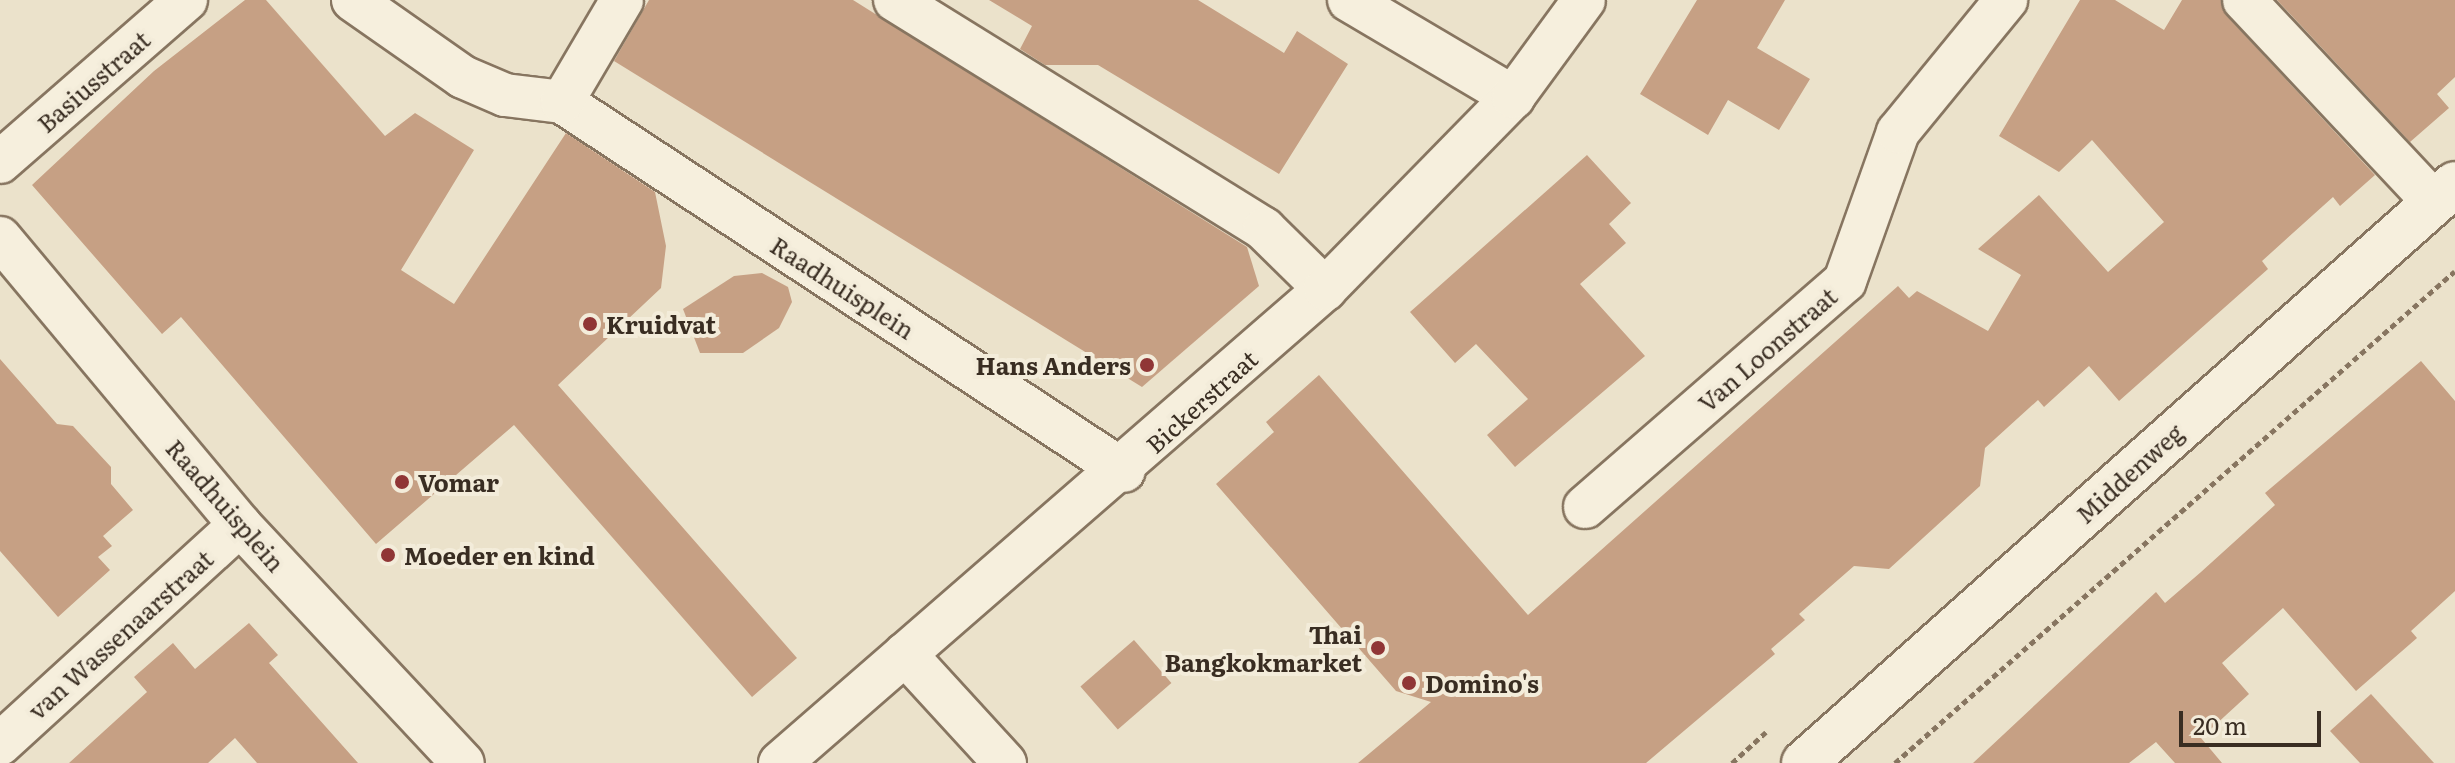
<!DOCTYPE html>
<html>
<head>
<meta charset="utf-8">
<style>
	body { margin:0 }
	#map { position:relative; width:2455px; height:763px; overflow:hidden; background:#ebe2cb; font-family:Literata,serif }
	div>[style] { position:absolute }
	.building>* { inset:0; background:#c6a084; transform-origin:0 0 }
	.path>* { height:5px; margin-top:-2.5px; transform-origin:0; background:repeating-linear-gradient(90deg,#877560 0 6px,transparent 0 10px) }
	.roads { filter:drop-shadow(2px 0 #877560) drop-shadow(-2px 0 #877560) drop-shadow(0 2px #877560) drop-shadow(0 -2px #877560) }
	.minor>* { height:42px; margin:-21px; padding:0 21px; transform-origin:21px; border-radius:21px; background:#f6efdd }
	.tertiary>* { height:44px; margin:-22px; padding:0 22px; transform-origin:22px; border-radius:22px; background:#f6efdd }
	.dots>* { width:22px; height:22px; translate:-50% -50%; box-sizing:border-box; border:4px solid #f3ecda; border-radius:50% }
	span { translate:-50% -50%; white-space:nowrap; text-align:center; line-height:1.15; -webkit-text-stroke:8px #f3ecda; paint-order:stroke }
	.street-label { font-size:24px; color:#392d22 }
	.poi-label { font-size:24px; color:#392d22; font-weight:700 }
	.left { translate:0 -50%; text-align:left }
	.right { translate:-100% -50%; text-align:right }
	.scale { position:absolute; left:2179px; top:711px; width:142px; height:36px; box-sizing:border-box; border:4px solid #392d22; border-top:0; padding-left:10px; font-size:24px; line-height:28px; white-space:nowrap; color:#392d22; -webkit-text-stroke:6px #f3ecda; paint-order:stroke }
</style>
</head>
<body>
<div id="map">
	<div class="building">
		<div style="clip-path:polygon(245px 0,266px 0,385px 136px,415px 113px,474px 150px,401px 270px,454px 304px,566px 133px,655px 192px,666px 246px,661px 288px,558px 385px,797px 658px,752px 697px,514px 425px,376px 544px,181px 317px,162px 334px,32px 185px,154px 71px)"></div>
		<div style="clip-path:polygon(649px 0,853px 0,1247px 247px,1259px 286px,1142px 387px,614px 61px)"></div>
		<div style="clip-path:polygon(989px 0,1198px 0,1284px 53px,1297px 31px,1348px 64px,1279px 174px,1098px 65px,1045px 65px,1020px 49px,1032px 26px)"></div>
		<div style="clip-path:polygon(1697px 0,1785px 0,1757px 48px,1810px 79px,1779px 130px,1728px 100px,1708px 135px,1640px 94px)"></div>
		<div style="clip-path:polygon(2080px 0,2115px 0,2164px 30px,2182px 0,2221px 0,2227px 16px,2375px 175px,2340px 206px,2333px 197px,2262px 261px,2268px 269px,2119px 401px,2089px 366px,2044px 407px,2038px 400px,1985px 448px,1980px 486px,1889px 569px,1854px 566px,1799px 614px,1805px 620px,1771px 649px,1775px 654px,1646px 763px,1358px 763px,1431px 702px,1396px 691px,1216px 484px,1274px 432px,1266px 422px,1319px 375px,1528px 615px,1898px 286px,1909px 298px,1917px 291px,1988px 331px,2021px 275px,1978px 249px,2039px 195px,2108px 272px,2164px 222px,2092px 140px,2059px 172px,1999px 136px)"></div>
		<div style="clip-path:polygon(2277px 0,2455px 0,2455px 77px,2437px 94px,2449px 108px,2410px 142px)"></div>
		<div style="clip-path:polygon(1587px 155px,1631px 203px,1609px 224px,1626px 243px,1580px 284px,1645px 356px,1515px 467px,1487px 435px,1528px 399px,1476px 344px,1455px 363px,1410px 312px)"></div>
		<div style="clip-path:polygon(762px 273px,788px 287px,792px 302px,779px 328px,743px 353px,700px 353px,683px 309px,734px 276px)"></div>
		<div style="clip-path:polygon(0 359px,57px 424px,73px 426px,111px 467px,111px 484px,133px 510px,103px 536px,112px 546px,98px 557px,110px 570px,58px 617px,0 551px)"></div>
		<div style="clip-path:polygon(2421px 361px,2455px 401px,2455px 591px,2411px 631px,2417px 638px,2356px 691px,2283px 608px,2222px 663px,2249px 694px,2201px 738px,2222px 763px,2175px 763px,2156px 742px,2129px 763px,1973px 763px,2156px 592px,2165px 603px,2201px 572px,2275px 505px,2265px 493px)"></div>
		<div style="clip-path:polygon(249px 623px,278px 655px,269px 663px,358px 763px,257px 763px,235px 738px,208px 763px,69px 763px,147px 692px,134px 677px,173px 643px,195px 669px)"></div>
		<div style="left:1134px;top:640px;width:57px;height:71px;rotate:49deg"></div>
		<div style="clip-path:polygon(2371px 694px,2434px 763px,2360px 763px,2330px 731px)"></div>
	</div>
	<div class="path">
		<div style="left:1732px;top:763px;width:46px;rotate:-42.4deg"></div>
		<div style="left:1895px;top:763px;width:745px;rotate:-41.3deg"></div>
	</div>
	<div class="roads">
		<div class="minor">
			<div style="left:353px;top:0;width:134px;rotate:35deg"></div>
			<div style="left:463px;top:77px;width:46px;rotate:23.2deg"></div>
			<div style="left:505px;top:95px;width:57px;rotate:7deg"></div>
			<div style="left:562px;top:102px;width:672px;rotate:33.29deg"></div>
			<div style="left:895px;top:0;width:434px;rotate:31.8deg"></div>
			<div style="left:1264px;top:229px;width:86px;rotate:44.5deg"></div>
			<div style="left:1349px;top:0;width:191px;rotate:30.6deg"></div>
			<div style="left:2244px;top:0;width:277px;rotate:46.8deg"></div>
			<div style="left:562px;top:102px;width:118px;rotate:-59.5deg"></div>
			<div style="left:0;top:162px;width:247px;rotate:-41.1deg"></div>
			<div style="left:0;top:238px;width:374px;rotate:50.1deg"></div>
			<div style="left:240px;top:525px;width:326px;rotate:46.9deg"></div>
			<div style="left:1585px;top:507px;width:344px;rotate:-41deg"></div>
			<div style="left:1845px;top:281px;width:158px;rotate:-70.4deg"></div>
			<div style="left:1898px;top:132px;width:171px;rotate:-50.7deg"></div>
			<div style="left:905px;top:654px;width:148px;rotate:47.5deg"></div>
			<div style="left:0;top:744px;width:325px;rotate:-42.4deg"></div>
			<div style="left:780px;top:763px;width:722px;rotate:-41.01deg"></div>
			<div style="left:1325px;top:289px;width:269px;rotate:-45.6deg"></div>
			<div style="left:1513px;top:97px;width:120px;rotate:-53.8deg"></div>
		</div>
		<div class="tertiary">
			<div style="left:1804px;top:763px;width:871px;rotate:-41.65deg"></div>
		</div>
	</div>
	<div class="dots">
		<div style="left:590px;top:324px;background:#903636"></div>
		<div style="left:1147px;top:365px;background:#903636"></div>
		<div style="left:402px;top:482px;background:#903636"></div>
		<div style="left:388px;top:555px;background:#903636"></div>
		<div style="left:1378px;top:648px;background:#903636"></div>
		<div style="left:1409px;top:683px;background:#903636"></div>
	</div>
	<div class="street-label">
		<span style="left:93px;top:81px;rotate:-41deg">Basiusstraat</span>
		<span style="left:843px;top:287px;rotate:33deg">Raadhuisplein</span>
		<span style="left:1767px;top:349px;rotate:-41deg">Van Loonstraat</span>
		<span style="left:1201px;top:401px;rotate:-42deg">Bickerstraat</span>
		<span style="left:2129px;top:473px;rotate:-42deg">Middenweg</span>
		<span style="left:226px;top:505px;rotate:49deg">Raadhuisplein</span>
		<span style="left:120px;top:634px;rotate:-42deg">van Wassenaarstraat</span>
	</div>
	<div class="poi-label">
		<span class="left" style="left:606px;top:324px">Kruidvat</span>
		<span class="right" style="left:1131px;top:365px">Hans Anders</span>
		<span class="left" style="left:418px;top:482px">Vomar</span>
		<span class="left" style="left:404px;top:555px">Moeder en kind</span>
		<span class="right" style="left:1362px;top:648px">Thai<br>Bangkokmarket</span>
		<span class="left" style="left:1425px;top:683px">Domino's</span>
	</div>
	<div class="scale">20 m</div>
</div>
</body>
</html>
